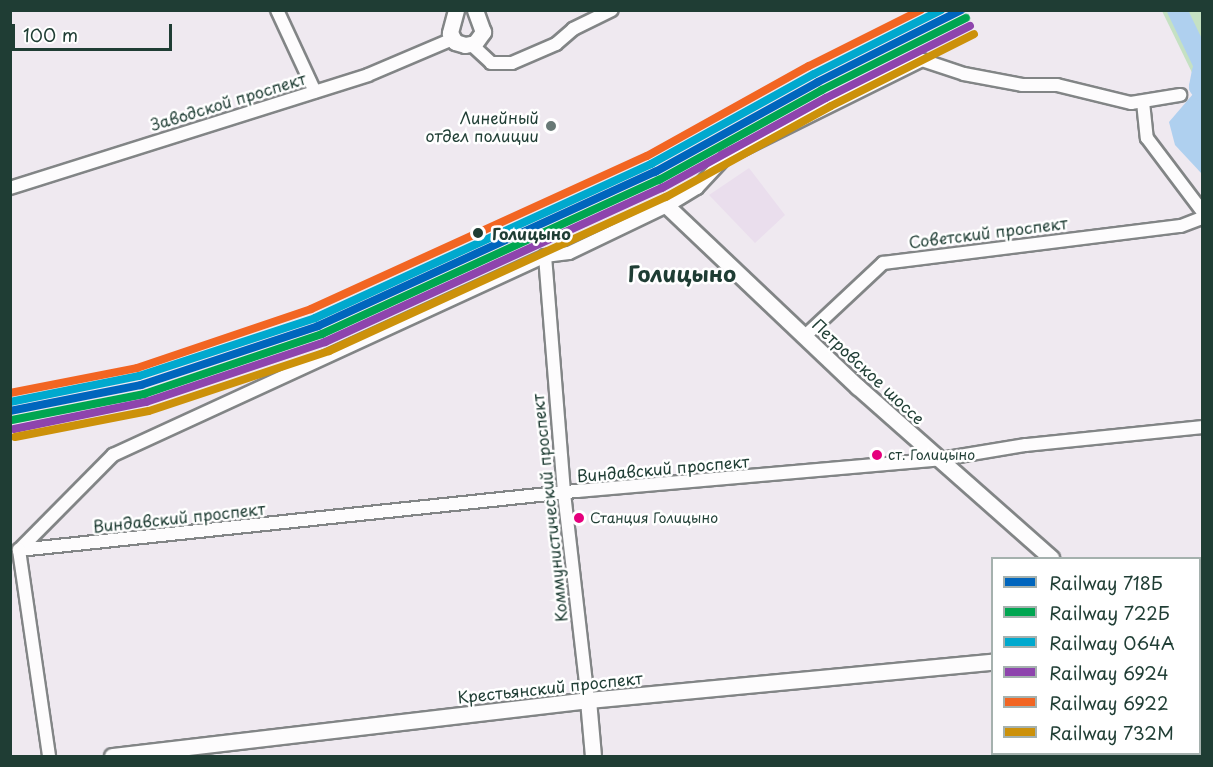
<!DOCTYPE html>
<html>
<head>
<meta charset="utf-8">
<style>
	body { margin:0 }
	#map { position:relative; width:1213px; height:767px; overflow:hidden; background:#efe9f0; font-family:"Playpen Sans",sans-serif }
	div>[style] { position:absolute }
	.built>* { inset:0; background:#eadeed }
	.green>* { inset:0; background:#c5e1c3 }
	.water>* { inset:0; background:#afd0ef }
	.river>* { height:20px; margin:-10px; padding:0 10px; transform-origin:10px; border-radius:10px; background:#afd0ef }
	.roads { filter:drop-shadow(2px 0 #828586) drop-shadow(-2px 0 #828586) drop-shadow(0 2px #828586) drop-shadow(0 -2px #828586) }
	.minor>* { height:12px; margin:-6px; padding:0 6px; transform-origin:6px; border-radius:6px; background:#fdfcfd }
	.tertiary>* { height:15px; margin:-7.5px; padding:0 7.5px; transform-origin:7.5px; border-radius:7.5px; background:#fdfcfd }
	.rail-1>* { height:8px; margin:-4px; padding:0 4px; transform-origin:4px; border-radius:4px; background:#0065bd }
	.rail-2>* { height:8px; margin:-4px; padding:0 4px; transform-origin:4px; border-radius:4px; background:#00a651 }
	.rail-3>* { height:8px; margin:-4px; padding:0 4px; transform-origin:4px; border-radius:4px; background:#00a9ce }
	.rail-4>* { height:8px; margin:-4px; padding:0 4px; transform-origin:4px; border-radius:4px; background:#8e44ad }
	.rail-5>* { height:8px; margin:-4px; padding:0 4px; transform-origin:4px; border-radius:4px; background:#f26522 }
	.rail-6>* { height:8px; margin:-4px; padding:0 4px; transform-origin:4px; border-radius:4px; background:#cc910a }
	.dots>* { width:16px; height:16px; translate:-50% -50%; box-sizing:border-box; border:3px solid #fff; border-radius:50% }
	span { translate:-50% -50%; white-space:nowrap; text-align:center; line-height:1.15; -webkit-text-stroke:5px #fff; paint-order:stroke }
	.bus-label { font-size:14px; color:#1f3d34 }
	.left { translate:0 -50%; text-align:left }
	.street-label { font-size:16px; color:#1f3d34 }
	.poi-label { font-size:16px; color:#1f3d34 }
	.right { translate:-100% -50%; text-align:right }
	.stop-label { font-size:16px; color:#1f3d34; font-weight:700 }
	.district-label { font-size:22px; color:#1f3d34; font-weight:700 }
	.frame { position:absolute; inset:0; border:12px solid #1f3d34; pointer-events:none }
	.legend { position:absolute; left:991px; top:557px; width:210px; height:198px; box-sizing:border-box; background:#fff; border:2px solid #a5b1ae; margin:0; padding:8px 10px; list-style:none; font-size:18px; color:#1f3d34 }
	.legend li { display:flex; align-items:center; gap:12px; height:30px }
	.legend b { width:30px; border:2px solid #a5b1ae }
	.scale { position:absolute; left:12px; top:24px; width:160px; height:27px; box-sizing:border-box; border:3px solid #1f3d34; border-top:0; padding-left:8px; font-size:18px; line-height:21px; white-space:nowrap; color:#1f3d34; -webkit-text-stroke:4px #fff; paint-order:stroke }
</style>
</head>
<body>
<div id="map">
	<div class="built">
		<div style="clip-path:polygon(749px 168px,785px 215px,755px 243px,709px 195px)"></div>
	</div>
	<div class="green">
		<div style="clip-path:polygon(1162px 11px,1202px 11px,1202px 87px,1199px 87px)"></div>
	</div>
	<div class="water">
		<div style="clip-path:polygon(1199px 87px,1202px 87px,1202px 174px,1175px 145px,1169px 122px)"></div>
	</div>
	<div class="river">
		<div style="left:1177px;top:10px;width:58px;rotate:64.3deg"></div>
		<div style="left:1202px;top:71px;width:16px;rotate:101deg"></div>
		<div style="left:1199px;top:87px;width:5px;rotate:53deg"></div>
	</div>
	<div class="roads">
		<div class="minor">
			<div style="left:277px;top:10px;width:90px;rotate:65.1deg"></div>
			<div style="left:472px;top:45px;width:26px;rotate:43deg"></div>
			<div style="left:491px;top:63px;width:21px"></div>
			<div style="left:512px;top:63px;width:48px;rotate:-23.4deg"></div>
			<div style="left:556px;top:44px;width:23px;rotate:-41deg"></div>
			<div style="left:573px;top:29px;width:43px;rotate:-26deg"></div>
			<div style="left:1143px;top:102px;width:36px;rotate:84deg"></div>
			<div style="left:1147px;top:138px;width:91px;rotate:53deg"></div>
			<div style="left:10px;top:188px;width:375px;rotate:-17.5deg"></div>
			<div style="left:368px;top:75px;width:92px;rotate:-23deg"></div>
			<div style="left:545px;top:256px;width:238px;rotate:85.4deg"></div>
			<div style="left:564px;top:493px;width:208px;rotate:83.4deg"></div>
			<div style="left:805px;top:336px;width:107px;rotate:-43.1deg"></div>
			<div style="left:883px;top:263px;width:300px;rotate:-7.1deg"></div>
			<div style="left:1181px;top:226px;width:22px;rotate:-21deg"></div>
			<div style="left:19px;top:550px;width:134px;rotate:-45.3deg"></div>
			<div style="left:113px;top:455px;width:476px;rotate:-24.7deg"></div>
			<div style="left:545px;top:256px;width:24px;rotate:-7deg"></div>
			<div style="left:569px;top:253px;width:109px;rotate:-25.6deg"></div>
			<div style="left:667px;top:206px;width:35px;rotate:-31deg"></div>
			<div style="left:697px;top:188px;width:41px;rotate:-47deg"></div>
			<div style="left:725px;top:158px;width:220px;rotate:-26.4deg"></div>
			<div style="left:922px;top:60px;width:44px;rotate:18.4deg"></div>
			<div style="left:964px;top:74px;width:59px;rotate:10.7deg"></div>
			<div style="left:1022px;top:85px;width:35px"></div>
			<div style="left:1057px;top:85px;width:76px;rotate:13.7deg"></div>
			<div style="left:1131px;top:103px;width:50px;rotate:-9.3deg"></div>
			<div style="left:19px;top:550px;width:561px;rotate:-6.04deg"></div>
			<div style="left:577px;top:491px;width:365px;rotate:-5deg"></div>
			<div style="left:941px;top:459px;width:86px;rotate:-9.4deg"></div>
			<div style="left:1026px;top:445px;width:177px;rotate:-5.8deg"></div>
			<div style="left:19px;top:550px;width:208px;rotate:81.7deg"></div>
			<div style="left:1200px;top:642px;width:2px;rotate:-27deg"></div>
		</div>
		<div class="tertiary">
			<div style="left:456px;top:10px;width:24px;rotate:105deg"></div>
			<div style="left:450px;top:33px;width:10px;rotate:61deg"></div>
			<div style="left:455px;top:42px;width:10px;rotate:17deg"></div>
			<div style="left:465px;top:45px;width:10px;rotate:-11deg"></div>
			<div style="left:475px;top:43px;width:14px;rotate:-54deg"></div>
			<div style="left:483px;top:32px;width:23px;rotate:-110deg"></div>
			<div style="left:667px;top:206px;width:263px;rotate:43.5deg"></div>
			<div style="left:858px;top:387px;width:258px;rotate:41.5deg"></div>
			<div style="left:1200px;top:693px;width:4px;rotate:56deg"></div>
			<div style="left:588px;top:700px;width:56px;rotate:84.9deg"></div>
			<div style="left:112px;top:756px;width:479px;rotate:-6.7deg"></div>
			<div style="left:588px;top:700px;width:406px;rotate:-5.4deg"></div>
		</div>
	</div>
	<div class="rail-1">
		<div style="left:10px;top:411px;width:134px;rotate:-11.2deg"></div>
		<div style="left:141px;top:385px;width:187px;rotate:-18.4deg"></div>
		<div style="left:318px;top:326px;width:371px;rotate:-24.6deg"></div>
		<div style="left:655px;top:172px;width:186px;rotate:-28.9deg"></div>
		<div style="left:818px;top:82px;width:160px;rotate:-26.7deg"></div>
	</div>
	<div class="rail-2">
		<div style="left:12px;top:420px;width:135px;rotate:-11.1deg"></div>
		<div style="left:144px;top:394px;width:188px;rotate:-18.6deg"></div>
		<div style="left:322px;top:334px;width:371px;rotate:-24.6deg"></div>
		<div style="left:659px;top:180px;width:186px;rotate:-28.9deg"></div>
		<div style="left:822px;top:90px;width:161px;rotate:-26.6deg"></div>
	</div>
	<div class="rail-3">
		<div style="left:10px;top:402px;width:132px;rotate:-11.4deg"></div>
		<div style="left:139px;top:376px;width:185px;rotate:-18.2deg"></div>
		<div style="left:315px;top:318px;width:370px;rotate:-24.6deg"></div>
		<div style="left:651px;top:164px;width:186px;rotate:-28.9deg"></div>
		<div style="left:814px;top:74px;width:142px;rotate:-26.7deg"></div>
	</div>
	<div class="rail-4">
		<div style="left:14px;top:429px;width:135px;rotate:-11.6deg"></div>
		<div style="left:146px;top:402px;width:189px;rotate:-18.5deg"></div>
		<div style="left:325px;top:342px;width:371px;rotate:-24.6deg"></div>
		<div style="left:662px;top:188px;width:187px;rotate:-28.8deg"></div>
		<div style="left:826px;top:98px;width:161px;rotate:-26.6deg"></div>
	</div>
	<div class="rail-5">
		<div style="left:10px;top:393px;width:129px;rotate:-11.1deg"></div>
		<div style="left:137px;top:368px;width:184px;rotate:-18.7deg"></div>
		<div style="left:311px;top:309px;width:369px;rotate:-24.5deg"></div>
		<div style="left:647px;top:156px;width:185px;rotate:-29.1deg"></div>
		<div style="left:809px;top:66px;width:125px;rotate:-26.6deg"></div>
	</div>
	<div class="rail-6">
		<div style="left:15px;top:437px;width:136px;rotate:-11deg"></div>
		<div style="left:149px;top:411px;width:190px;rotate:-18.4deg"></div>
		<div style="left:329px;top:351px;width:371px;rotate:-24.6deg"></div>
		<div style="left:666px;top:197px;width:188px;rotate:-28.9deg"></div>
		<div style="left:831px;top:106px;width:160px;rotate:-26.7deg"></div>
	</div>
	<div class="dots">
		<div style="left:551px;top:126px;background:#687976"></div>
		<div style="left:478px;top:233px;background:#1f3d34"></div>
		<div style="left:877px;top:455px;background:#e5007d"></div>
		<div style="left:579px;top:518px;background:#e5007d"></div>
	</div>
	<div class="bus-label">
		<span class="left" style="left:888px;top:455px">ст. Голицыно</span>
		<span class="left" style="left:590px;top:518px">Станция Голицыно</span>
	</div>
	<div class="street-label">
		<span style="left:228px;top:101px;rotate:-17deg">Заводской проспект</span>
		<span style="left:988px;top:232px;rotate:-7deg">Советский проспект</span>
		<span style="left:869px;top:371px;rotate:43deg">Петровское шоссе</span>
		<span style="left:663px;top:468px;rotate:-5deg">Виндавский проспект</span>
		<span style="left:549px;top:508px;rotate:-96deg">Коммунистический проспект</span>
		<span style="left:179px;top:517px;rotate:-6deg">Виндавский проспект</span>
		<span style="left:550px;top:687px;rotate:-6deg">Крестьянский проспект</span>
	</div>
	<div class="poi-label">
		<span class="right" style="left:539px;top:126px">Линейный<br>отдел полиции</span>
	</div>
	<div class="stop-label">
		<span class="left" style="left:492px;top:233px">Голицыно</span>
	</div>
	<div class="district-label">
		<span style="left:682px;top:273px">Голицыно</span>
	</div>
	<div class="frame"></div>
	<ul class="legend">
	<li><b style="height:8px;background:#0065bd"></b>Railway 718Б</li>
	<li><b style="height:8px;background:#00a651"></b>Railway 722Б</li>
	<li><b style="height:8px;background:#00a9ce"></b>Railway 064А</li>
	<li><b style="height:8px;background:#8e44ad"></b>Railway 6924</li>
	<li><b style="height:8px;background:#f26522"></b>Railway 6922</li>
	<li><b style="height:8px;background:#cc910a"></b>Railway 732М</li>
	</ul>
	<div class="scale">100 m</div>
</div>
</body>
</html>
